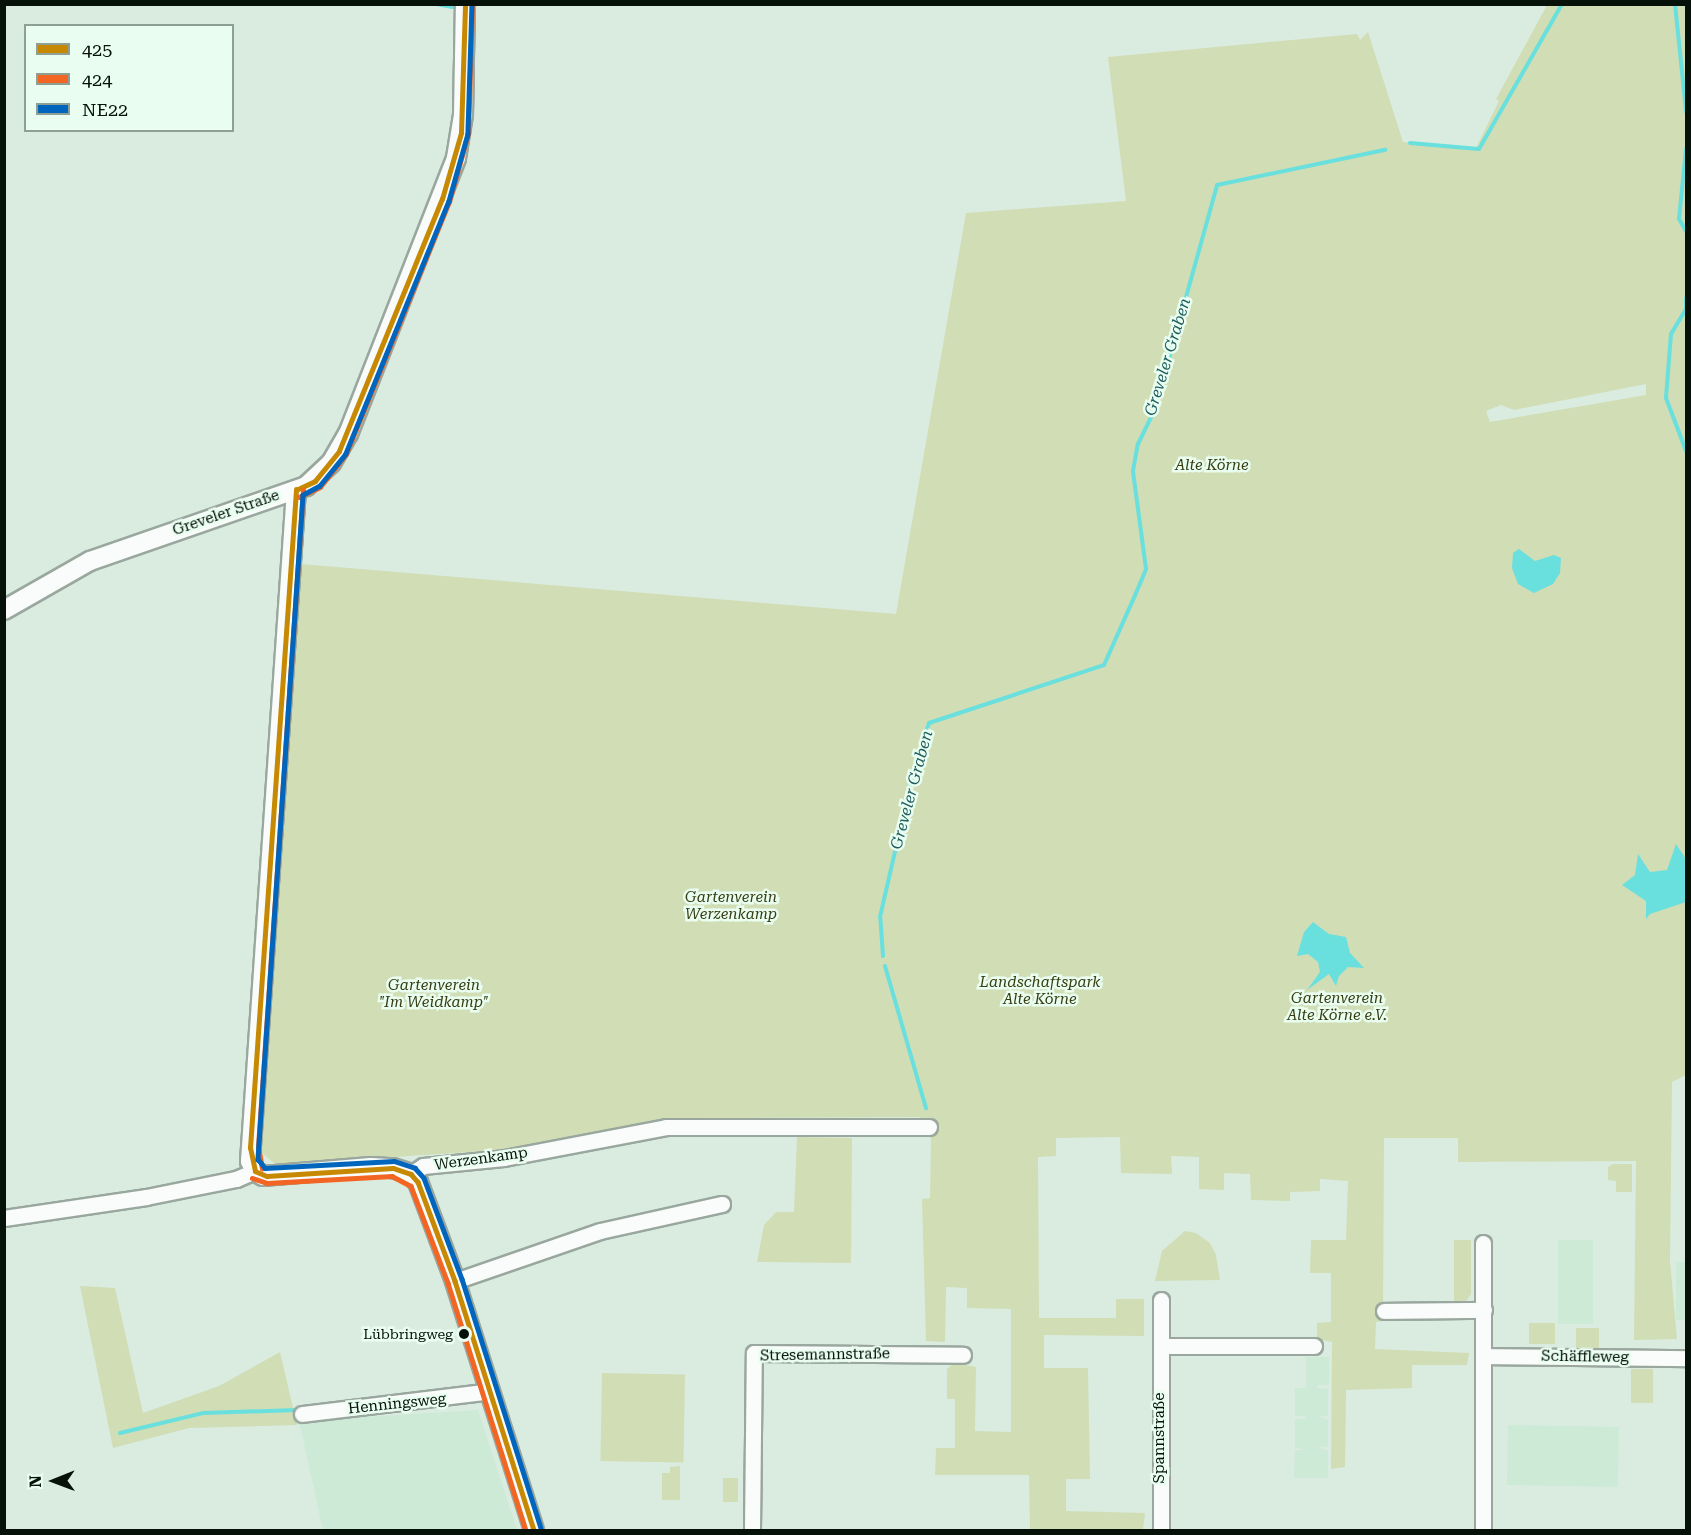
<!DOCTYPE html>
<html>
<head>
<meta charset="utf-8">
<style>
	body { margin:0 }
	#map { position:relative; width:1691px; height:1535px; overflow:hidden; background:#daece0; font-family:"Roboto Serif",serif }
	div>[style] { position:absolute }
	.built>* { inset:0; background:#ccead6; transform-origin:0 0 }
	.green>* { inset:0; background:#d0ddb5; transform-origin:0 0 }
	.water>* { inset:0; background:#69dfde }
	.stream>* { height:4px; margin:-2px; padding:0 2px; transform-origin:2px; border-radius:2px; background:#69dfde }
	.roads { filter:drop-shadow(2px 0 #99a79e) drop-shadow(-2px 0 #99a79e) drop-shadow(0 2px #99a79e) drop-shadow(0 -2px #99a79e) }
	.minor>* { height:15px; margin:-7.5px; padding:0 7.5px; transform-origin:7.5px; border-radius:7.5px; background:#f9fcfa }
	.tertiary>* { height:18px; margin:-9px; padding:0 9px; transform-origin:9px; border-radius:9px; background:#f9fcfa }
	.bus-1>* { height:4.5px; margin:-2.25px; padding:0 2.25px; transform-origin:2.25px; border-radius:2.25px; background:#c78802 }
	.bus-2>* { height:4.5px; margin:-2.25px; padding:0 2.25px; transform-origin:2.25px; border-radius:2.25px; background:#f26522 }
	.bus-3>* { height:4.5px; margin:-2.25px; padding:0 2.25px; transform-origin:2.25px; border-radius:2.25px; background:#0065bd }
	.dots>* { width:16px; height:16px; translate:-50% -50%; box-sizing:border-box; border:3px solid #e9fef0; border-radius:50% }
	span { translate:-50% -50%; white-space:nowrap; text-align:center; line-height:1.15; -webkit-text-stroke:5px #e9fef0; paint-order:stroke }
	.bus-label { font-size:14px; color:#06110a }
	.right { translate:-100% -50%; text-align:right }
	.park-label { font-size:15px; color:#373c11; font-style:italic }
	.street-label { font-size:15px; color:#06110a }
	.water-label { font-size:16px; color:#1e5d5e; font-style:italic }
	.frame { position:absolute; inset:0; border:6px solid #06110a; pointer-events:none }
	.legend { position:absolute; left:24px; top:24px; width:210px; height:108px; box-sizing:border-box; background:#e9fef0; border:2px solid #8e9f94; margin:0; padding:8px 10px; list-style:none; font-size:18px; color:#06110a }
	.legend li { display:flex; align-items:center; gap:12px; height:30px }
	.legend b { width:30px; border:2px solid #8e9f94 }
	.north { position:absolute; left:24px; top:1451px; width:60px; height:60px; -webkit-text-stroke:4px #e9fef0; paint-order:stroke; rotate:269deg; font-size:16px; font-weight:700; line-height:24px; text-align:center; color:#06110a }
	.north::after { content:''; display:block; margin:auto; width:21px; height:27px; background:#06110a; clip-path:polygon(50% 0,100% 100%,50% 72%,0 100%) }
</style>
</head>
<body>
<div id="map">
	<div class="built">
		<div style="left:1558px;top:1240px;width:35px;height:84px"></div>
		<div style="left:1676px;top:1262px;width:10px;height:58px"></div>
		<div style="clip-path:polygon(1306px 1357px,1329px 1357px,1329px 1385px,1318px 1385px,1318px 1388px,1328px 1389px,1328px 1416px,1317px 1416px,1328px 1420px,1328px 1447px,1317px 1447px,1328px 1451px,1328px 1478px,1294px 1478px,1295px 1450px,1306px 1450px,1295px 1447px,1295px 1419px,1306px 1419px,1305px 1416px,1295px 1416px,1295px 1388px,1306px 1388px)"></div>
		<div style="clip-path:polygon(478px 1410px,517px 1530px,323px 1530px,299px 1421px)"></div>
		<div style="left:1508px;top:1425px;width:111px;height:60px;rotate:1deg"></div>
	</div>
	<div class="green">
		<div style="clip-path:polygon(evenodd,1547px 5px,1686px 5px,1686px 1075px,1672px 1082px,1670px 1261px,1677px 1339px,1634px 1340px,1636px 1161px,1458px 1162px,1458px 1138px,1384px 1138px,1383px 1321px,1376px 1322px,1375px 1349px,1469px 1353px,1467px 1365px,1412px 1365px,1412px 1388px,1346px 1390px,1345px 1467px,1331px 1469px,1332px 1342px,1317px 1339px,1317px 1323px,1331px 1322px,1331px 1273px,1310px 1273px,1311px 1240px,1346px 1240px,1348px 1181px,1320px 1179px,1320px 1191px,1290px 1192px,1290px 1201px,1251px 1200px,1250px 1174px,1224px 1173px,1224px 1190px,1199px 1189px,1199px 1157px,1171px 1156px,1172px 1174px,1121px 1173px,1120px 1137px,1056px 1138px,1056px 1156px,1038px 1157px,1039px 1318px,1116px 1318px,1116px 1299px,1144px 1299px,1144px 1336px,1044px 1335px,1044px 1368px,1088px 1368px,1090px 1479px,1066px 1479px,1066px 1511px,1145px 1513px,1143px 1529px,1030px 1530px,1029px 1475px,935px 1475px,936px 1448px,955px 1448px,955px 1399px,947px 1399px,947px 1369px,954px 1363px,976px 1367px,975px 1431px,1011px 1432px,1011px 1309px,967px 1308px,967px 1288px,946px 1287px,945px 1342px,926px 1341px,922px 1199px,930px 1198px,931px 1141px,929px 1127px,920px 1117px,679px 1118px,513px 1149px,276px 1165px,260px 1151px,301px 564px,896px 614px,966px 213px,1126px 201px,1108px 57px,1357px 34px,1360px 40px,1368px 32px,1403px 142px,1476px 148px,1499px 101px,1496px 99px,1547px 5px,1646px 384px,1646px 395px,1490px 422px,1486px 411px,1501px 405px,1514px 410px,1646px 384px)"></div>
		<div style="clip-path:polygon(797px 1137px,852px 1138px,851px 1263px,757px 1262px,764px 1225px,776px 1212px,794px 1212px)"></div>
		<div style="clip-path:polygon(1613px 1164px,1632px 1164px,1632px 1192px,1616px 1192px,1616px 1181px,1608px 1180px,1608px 1167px)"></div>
		<div style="clip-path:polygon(1185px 1231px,1196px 1233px,1210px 1243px,1216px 1255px,1220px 1280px,1155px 1281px,1162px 1251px)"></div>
		<div style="clip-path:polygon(1454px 1240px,1471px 1240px,1471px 1294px,1465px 1303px,1454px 1302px)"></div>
		<div style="clip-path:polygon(80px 1286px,115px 1288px,143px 1413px,219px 1386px,280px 1352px,297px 1425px,189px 1428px,113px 1448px)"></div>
		<div style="left:1529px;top:1323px;width:26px;height:21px"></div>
		<div style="left:1576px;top:1328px;width:23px;height:22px"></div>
		<div style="left:1631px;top:1369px;width:22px;height:34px"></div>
		<div style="left:602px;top:1373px;width:83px;height:88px;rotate:1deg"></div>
		<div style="clip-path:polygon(680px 1466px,680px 1500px,662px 1500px,662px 1473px,670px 1473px,670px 1467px)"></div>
		<div style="left:723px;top:1478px;width:15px;height:24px"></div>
	</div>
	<div class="water">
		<div style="clip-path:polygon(1519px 549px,1535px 561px,1554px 555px,1561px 558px,1560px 573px,1553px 584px,1534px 593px,1518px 584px,1512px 568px,1513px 553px)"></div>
		<div style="clip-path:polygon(1676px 844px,1686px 859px,1686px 902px,1650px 914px,1646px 919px,1646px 901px,1622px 885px,1635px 875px,1638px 854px,1650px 872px,1667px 870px)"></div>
		<div style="clip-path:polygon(1313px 922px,1329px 934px,1346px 937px,1350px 953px,1364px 968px,1348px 967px,1339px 976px,1336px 986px,1329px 974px,1307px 990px,1320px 972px,1318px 962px,1308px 954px,1297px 956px,1304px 932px)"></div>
	</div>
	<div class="stream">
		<div style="left:436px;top:4px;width:17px;rotate:10deg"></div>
		<div style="left:1675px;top:4px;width:108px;rotate:84.1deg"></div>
		<div style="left:1410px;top:143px;width:69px;rotate:5deg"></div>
		<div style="left:1479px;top:149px;width:167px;rotate:-60.2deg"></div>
		<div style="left:1686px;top:149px;width:70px;rotate:95.7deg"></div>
		<div style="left:1679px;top:219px;width:14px;rotate:60deg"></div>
		<div style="left:1686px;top:298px;width:11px;rotate:90deg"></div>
		<div style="left:1686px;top:309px;width:29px;rotate:121deg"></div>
		<div style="left:1671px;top:334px;width:64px;rotate:94.5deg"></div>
		<div style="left:1666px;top:398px;width:57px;rotate:69.3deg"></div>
		<div style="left:883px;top:956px;width:39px;rotate:-94deg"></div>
		<div style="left:880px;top:917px;width:152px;rotate:-77.1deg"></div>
		<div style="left:914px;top:769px;width:48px;rotate:-71.9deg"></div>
		<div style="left:929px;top:723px;width:184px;rotate:-18.3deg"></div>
		<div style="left:1104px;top:665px;width:79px;rotate:-66deg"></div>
		<div style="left:1136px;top:593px;width:26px;rotate:-67deg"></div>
		<div style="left:1146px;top:569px;width:99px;rotate:-97.6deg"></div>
		<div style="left:1133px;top:471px;width:27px;rotate:-80deg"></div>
		<div style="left:1138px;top:444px;width:39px;rotate:-64deg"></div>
		<div style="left:1155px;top:409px;width:232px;rotate:-74.5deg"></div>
		<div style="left:1217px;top:185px;width:172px;rotate:-11.8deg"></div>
		<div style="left:885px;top:966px;width:148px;rotate:73.9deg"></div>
		<div style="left:120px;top:1433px;width:85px;rotate:-13.5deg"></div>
		<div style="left:203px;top:1413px;width:93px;rotate:-1.8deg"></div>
	</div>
	<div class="roads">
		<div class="minor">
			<div style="left:411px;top:1174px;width:14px;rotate:-34deg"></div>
			<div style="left:423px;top:1166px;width:81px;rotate:-5.6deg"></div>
			<div style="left:504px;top:1158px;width:165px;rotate:-10.8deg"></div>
			<div style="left:666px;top:1127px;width:263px"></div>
			<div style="left:4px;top:1218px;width:144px;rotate:-8.4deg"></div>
			<div style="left:146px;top:1197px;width:92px;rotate:-11.3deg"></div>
			<div style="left:236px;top:1179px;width:21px;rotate:-23deg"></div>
			<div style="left:455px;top:1281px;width:153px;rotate:-19deg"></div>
			<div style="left:600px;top:1231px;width:125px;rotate:-12.5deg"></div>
			<div style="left:1384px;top:1311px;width:100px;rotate:-0.6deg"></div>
			<div style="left:1161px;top:1346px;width:46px;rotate:-90deg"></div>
			<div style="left:1484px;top:1356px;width:202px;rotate:0.6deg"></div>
			<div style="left:302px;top:1414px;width:190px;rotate:-6.9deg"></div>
			<div style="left:752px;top:1530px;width:177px;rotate:-89.4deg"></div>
			<div style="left:754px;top:1353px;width:209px;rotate:0.5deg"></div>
			<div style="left:1161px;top:1530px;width:184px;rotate:-90deg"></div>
			<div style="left:1161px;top:1346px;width:153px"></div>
			<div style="left:1483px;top:1530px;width:287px;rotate:-90deg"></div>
		</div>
		<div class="tertiary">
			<div style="left:296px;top:490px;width:673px;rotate:93.92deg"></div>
			<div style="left:250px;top:1161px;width:11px;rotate:63deg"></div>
			<div style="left:255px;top:1171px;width:9px;rotate:32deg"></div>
			<div style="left:263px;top:1176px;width:108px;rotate:-4.8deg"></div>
			<div style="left:371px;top:1167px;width:22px;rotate:3deg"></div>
			<div style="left:393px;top:1168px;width:19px;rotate:18deg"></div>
			<div style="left:411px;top:1174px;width:11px;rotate:49deg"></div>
			<div style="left:418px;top:1182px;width:106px;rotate:69.5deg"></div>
			<div style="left:455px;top:1281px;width:261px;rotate:72.4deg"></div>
			<div style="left:4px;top:610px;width:99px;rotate:-29.7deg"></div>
			<div style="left:90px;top:561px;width:229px;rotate:-19.1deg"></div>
			<div style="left:306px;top:486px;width:34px;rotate:-43deg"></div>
			<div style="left:331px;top:463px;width:34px;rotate:-60deg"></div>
			<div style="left:348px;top:434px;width:296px;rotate:-68.6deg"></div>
			<div style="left:456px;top:158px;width:44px;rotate:-80.8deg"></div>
			<div style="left:463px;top:115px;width:111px;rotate:-89deg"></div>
		</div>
	</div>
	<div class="bus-1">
		<div style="left:296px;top:490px;width:21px;rotate:-25deg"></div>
		<div style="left:315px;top:481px;width:38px;rotate:-51deg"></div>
		<div style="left:339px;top:451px;width:272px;rotate:-67.8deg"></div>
		<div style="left:442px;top:199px;width:69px;rotate:-73.9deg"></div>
		<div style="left:461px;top:133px;width:129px;rotate:-88.2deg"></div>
		<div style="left:255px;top:1171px;width:24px;rotate:-102deg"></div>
		<div style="left:250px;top:1148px;width:660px;rotate:-86deg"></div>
		<div style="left:255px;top:1171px;width:13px;rotate:23deg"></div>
		<div style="left:267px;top:1176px;width:126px;rotate:-3.6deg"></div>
		<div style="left:393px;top:1168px;width:19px;rotate:18deg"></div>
		<div style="left:411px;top:1174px;width:11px;rotate:49deg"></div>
		<div style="left:418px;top:1182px;width:106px;rotate:69.5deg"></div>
		<div style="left:455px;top:1281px;width:261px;rotate:72.4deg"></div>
	</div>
	<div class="bus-2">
		<div style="left:299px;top:497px;width:23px;rotate:-25deg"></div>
		<div style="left:320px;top:487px;width:42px;rotate:-51.8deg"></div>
		<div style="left:346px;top:454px;width:272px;rotate:-67.8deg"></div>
		<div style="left:449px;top:202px;width:71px;rotate:-74.4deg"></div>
		<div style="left:468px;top:134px;width:130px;rotate:-88.2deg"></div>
		<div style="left:262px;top:1169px;width:22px;rotate:-100deg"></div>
		<div style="left:258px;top:1147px;width:658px;rotate:-86.08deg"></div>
		<div style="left:252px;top:1178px;width:16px;rotate:18deg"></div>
		<div style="left:267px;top:1183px;width:125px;rotate:-3.2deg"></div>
		<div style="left:392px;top:1176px;width:21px;rotate:28deg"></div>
		<div style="left:411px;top:1186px;width:104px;rotate:69.1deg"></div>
		<div style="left:448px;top:1283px;width:259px;rotate:72.5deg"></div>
	</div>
	<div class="bus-3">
		<div style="left:472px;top:4px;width:130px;rotate:91.8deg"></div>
		<div style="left:468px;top:134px;width:70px;rotate:105.8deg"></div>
		<div style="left:449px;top:201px;width:273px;rotate:112.2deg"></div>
		<div style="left:346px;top:454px;width:41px;rotate:129.1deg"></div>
		<div style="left:320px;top:486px;width:19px;rotate:152deg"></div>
		<div style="left:303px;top:495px;width:666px;rotate:93.88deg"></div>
		<div style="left:258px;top:1159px;width:11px;rotate:52deg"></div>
		<div style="left:265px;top:1168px;width:129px;rotate:-3.1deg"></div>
		<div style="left:394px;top:1161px;width:22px;rotate:18deg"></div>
		<div style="left:415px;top:1168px;width:13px;rotate:48deg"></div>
		<div style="left:424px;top:1178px;width:108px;rotate:69.4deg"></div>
		<div style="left:462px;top:1279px;width:261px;rotate:72.4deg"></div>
	</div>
	<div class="dots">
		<div style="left:464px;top:1334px;background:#06110a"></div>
	</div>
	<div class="bus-label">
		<span class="right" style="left:453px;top:1334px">Lübbringweg</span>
	</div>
	<div class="park-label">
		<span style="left:1212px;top:466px">Alte Körne</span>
		<span style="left:731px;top:906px">Gartenverein<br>Werzenkamp</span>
		<span style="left:1040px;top:991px">Landschaftspark<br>Alte Körne</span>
		<span style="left:434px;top:994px">Gartenverein<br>"Im Weidkamp"</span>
		<span style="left:1337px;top:1007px">Gartenverein<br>Alte Körne e.V.</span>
	</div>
	<div class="street-label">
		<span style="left:226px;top:513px;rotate:-19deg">Greveler Straße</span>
		<span style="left:481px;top:1159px;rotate:-8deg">Werzenkamp</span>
		<span style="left:825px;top:1355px;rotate:-1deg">Stresemannstraße</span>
		<span style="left:1585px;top:1357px;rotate:1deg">Schäffleweg</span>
		<span style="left:397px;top:1404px;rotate:-6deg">Henningsweg</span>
		<span style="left:1160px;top:1438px;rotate:-90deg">Spannstraße</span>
	</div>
	<div class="water-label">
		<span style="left:1168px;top:357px;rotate:-73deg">Greveler Graben</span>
		<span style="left:912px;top:790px;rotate:-75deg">Greveler Graben</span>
	</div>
	<div class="frame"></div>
	<ul class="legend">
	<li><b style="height:8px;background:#c78802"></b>425</li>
	<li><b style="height:8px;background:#f26522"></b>424</li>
	<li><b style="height:8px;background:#0065bd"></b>NE22</li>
	</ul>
	<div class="north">N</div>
</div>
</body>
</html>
